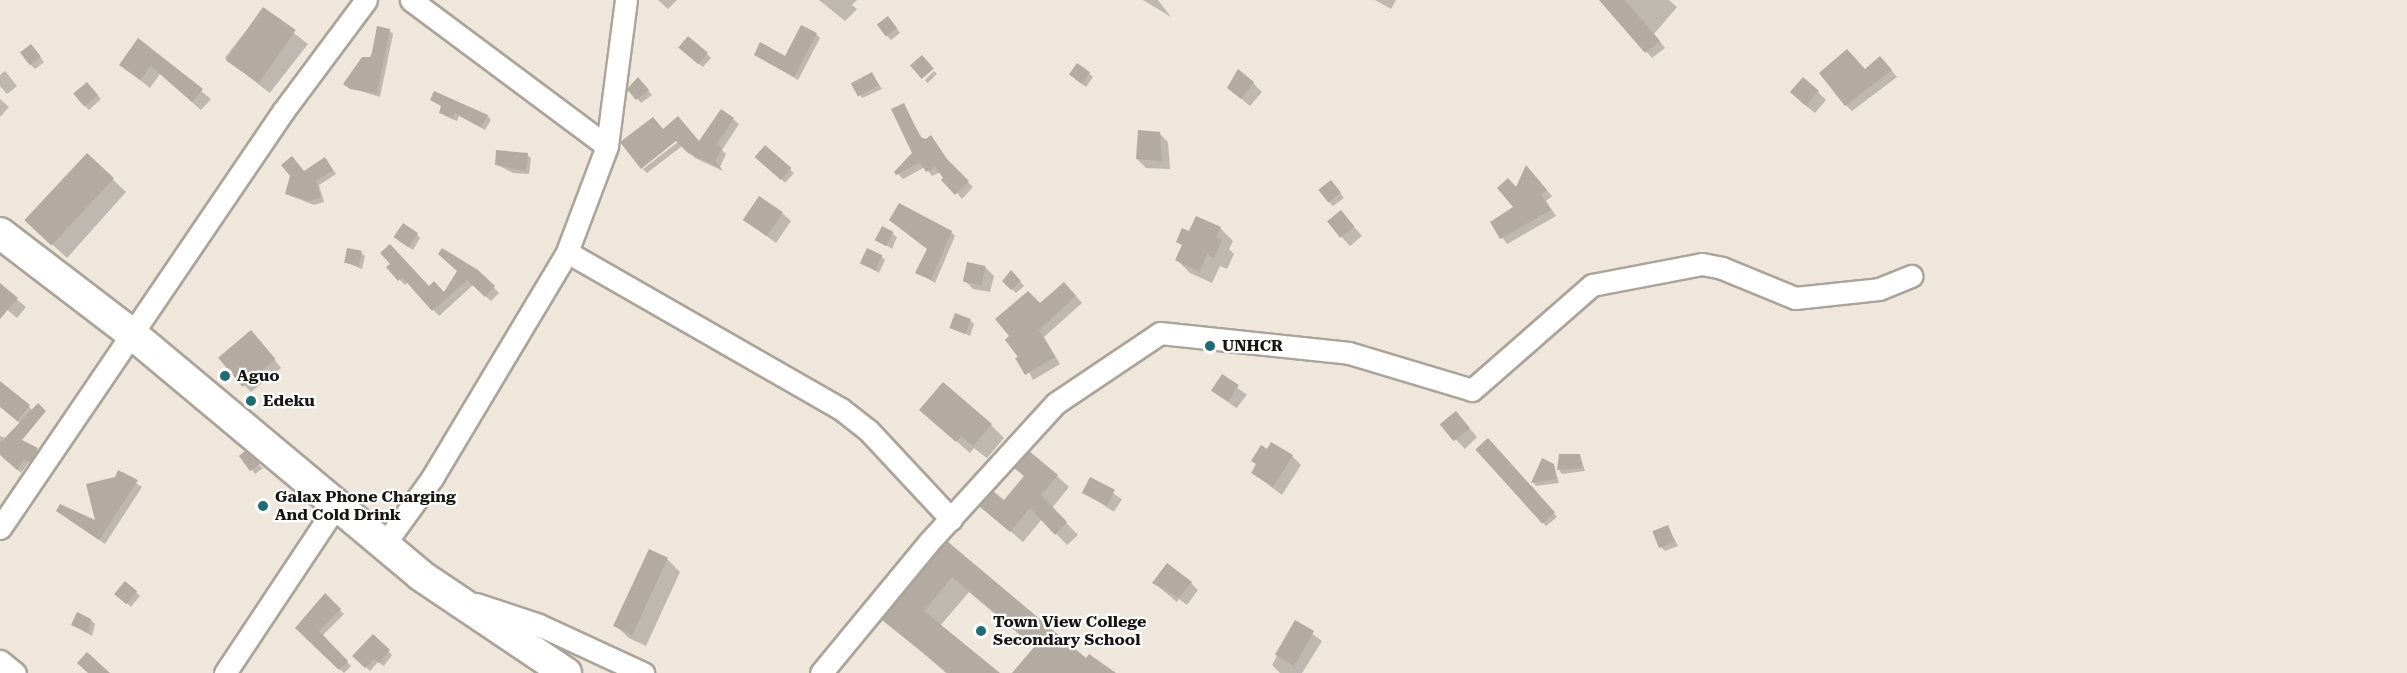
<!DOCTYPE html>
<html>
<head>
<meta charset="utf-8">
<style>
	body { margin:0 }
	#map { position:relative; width:2407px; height:673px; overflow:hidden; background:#efe6dc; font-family:"Roboto Serif",serif }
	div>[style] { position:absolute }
	.shadow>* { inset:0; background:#0003; transform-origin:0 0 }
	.building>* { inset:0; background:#b3aaa1; transform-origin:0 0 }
	.roads { filter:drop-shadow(2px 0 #aca39a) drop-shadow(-2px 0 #aca39a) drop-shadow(0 2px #aca39a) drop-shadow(0 -2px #aca39a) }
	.street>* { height:21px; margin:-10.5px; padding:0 10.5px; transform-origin:10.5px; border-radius:10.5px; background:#fff }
	.secondary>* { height:30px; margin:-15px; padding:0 15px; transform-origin:15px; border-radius:15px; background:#fff }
	.dots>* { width:16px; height:16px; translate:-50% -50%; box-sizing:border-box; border:3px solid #fff; border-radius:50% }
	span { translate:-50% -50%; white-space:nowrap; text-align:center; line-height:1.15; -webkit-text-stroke:4.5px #fff; paint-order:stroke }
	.poi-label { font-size:16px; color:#171411; font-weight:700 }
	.left { translate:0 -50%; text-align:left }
</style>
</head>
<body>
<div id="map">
	<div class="shadow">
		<div style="clip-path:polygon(658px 0,677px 0,668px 9px)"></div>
		<div style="clip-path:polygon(819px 0,857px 0,852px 5px,857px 9px,845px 21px)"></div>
		<div style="clip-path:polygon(1143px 0,1158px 0,1171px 17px)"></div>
		<div style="clip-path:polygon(1375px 0,1396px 0,1391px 9px)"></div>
		<div style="clip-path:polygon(1602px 0,1669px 0,1677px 7px,1654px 34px,1665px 48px,1652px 58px)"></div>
		<div style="left:263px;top:9px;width:57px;height:62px;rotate:38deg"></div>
		<div style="clip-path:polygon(891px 21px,900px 33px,891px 40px,887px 36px)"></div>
		<div style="clip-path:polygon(389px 30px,393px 34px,380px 97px,348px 87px)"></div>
		<div style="clip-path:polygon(816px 34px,820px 38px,798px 80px,756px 55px,786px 58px)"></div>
		<div style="clip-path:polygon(138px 40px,211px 99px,201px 110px,160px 74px,150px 88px,121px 65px)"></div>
		<div style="clip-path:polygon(35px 50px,44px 62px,35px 69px,31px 65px)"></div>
		<div style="clip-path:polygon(682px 50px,707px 54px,711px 58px,703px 67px)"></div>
		<div style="clip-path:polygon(1886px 64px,1897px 77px,1852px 111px,1846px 105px,1865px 71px)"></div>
		<div style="clip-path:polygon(1078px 65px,1093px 77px,1086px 87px,1075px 79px)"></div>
		<div style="clip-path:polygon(5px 71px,17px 86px,7px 94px,0 86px,0 75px)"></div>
		<div style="left:934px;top:71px;width:4px;height:13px;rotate:45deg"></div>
		<div style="clip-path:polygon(872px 74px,882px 89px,862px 98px,853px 83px)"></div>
		<div style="clip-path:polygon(642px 83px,652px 95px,641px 103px,629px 89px)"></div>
		<div style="clip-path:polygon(1253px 83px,1262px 92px,1250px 106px,1238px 96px)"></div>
		<div style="clip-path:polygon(91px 88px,101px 99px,89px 110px,85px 106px)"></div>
		<div style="clip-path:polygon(1818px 92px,1826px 100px,1815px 113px,1800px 101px)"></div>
		<div style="clip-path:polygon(0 99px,9px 107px,1px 116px,0 116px)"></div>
		<div style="clip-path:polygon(432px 99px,488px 116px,491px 120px,485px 130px,459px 116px,457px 121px,445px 116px,441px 112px,443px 107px)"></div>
		<div style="clip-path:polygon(903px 105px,923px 140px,973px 187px,962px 199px,941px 172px,932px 176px,925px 167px,903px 179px,896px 172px,914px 153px)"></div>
		<div style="clip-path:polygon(733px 119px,739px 124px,722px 150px,726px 154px,720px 167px,723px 171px,695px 158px,682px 146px,647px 173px,643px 169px,683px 138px,664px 130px,700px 143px)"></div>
		<div style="clip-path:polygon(1159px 133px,1168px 142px,1170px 169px,1146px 168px,1137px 159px)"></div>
		<div style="left:765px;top:147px;width:39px;height:13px;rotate:42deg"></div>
		<div style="clip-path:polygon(87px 155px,126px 192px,67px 258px,41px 234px)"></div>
		<div style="clip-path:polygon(527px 155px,531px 158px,529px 174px,513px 173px,496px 164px)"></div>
		<div style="clip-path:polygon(328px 163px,336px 174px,319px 185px,324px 202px,314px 205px,286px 194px,292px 176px)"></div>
		<div style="clip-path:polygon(1531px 172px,1552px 196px,1546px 201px,1556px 216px,1507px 244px,1492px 223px,1515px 208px)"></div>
		<div style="clip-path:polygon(1335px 186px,1344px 198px,1333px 206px,1329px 202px)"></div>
		<div style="clip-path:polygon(782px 213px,791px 221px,776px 243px,744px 219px)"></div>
		<div style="clip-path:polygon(1349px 221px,1362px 236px,1350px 246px,1329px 223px)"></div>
		<div style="clip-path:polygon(883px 228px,897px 237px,892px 249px,877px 239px)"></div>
		<div style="clip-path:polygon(1220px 228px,1233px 241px,1229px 249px,1234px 254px,1227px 269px,1220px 266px,1212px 283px,1190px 273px,1177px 260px,1183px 246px,1178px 241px,1190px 233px)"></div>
		<div style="clip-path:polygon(951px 232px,955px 236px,935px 283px,917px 272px,929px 249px)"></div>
		<div style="clip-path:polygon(417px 234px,420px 238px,413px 250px,399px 241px)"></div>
		<div style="clip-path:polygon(361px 253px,365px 256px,362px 269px,345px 262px)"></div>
		<div style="clip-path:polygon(881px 256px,885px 260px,879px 273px,862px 263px)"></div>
		<div style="clip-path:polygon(985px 267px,994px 276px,990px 292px,973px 289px,964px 280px)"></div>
		<div style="clip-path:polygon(388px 268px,444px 294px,477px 271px,499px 293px,491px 301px,473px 285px,439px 316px,408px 282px,405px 285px)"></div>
		<div style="clip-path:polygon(1012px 272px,1024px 286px,1016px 293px,1004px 281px)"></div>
		<div style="clip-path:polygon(0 285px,26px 307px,17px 318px,3px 306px,0 310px)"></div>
		<div style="clip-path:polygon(1071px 290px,1082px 303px,1044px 337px,1060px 364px,1033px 380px,1011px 336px,1040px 305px)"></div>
		<div style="clip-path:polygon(970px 320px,974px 324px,970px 336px,951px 327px)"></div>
		<div style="clip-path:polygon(259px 340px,281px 368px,251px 392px,243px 384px)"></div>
		<div style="left:1222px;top:376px;width:31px;height:17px;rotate:37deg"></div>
		<div style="clip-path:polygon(19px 398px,38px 415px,27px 428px,16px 420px)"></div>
		<div style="clip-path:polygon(921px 410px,991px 425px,1004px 438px,987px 458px,974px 448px,970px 453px)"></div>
		<div style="clip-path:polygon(1464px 422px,1477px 437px,1465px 449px,1442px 425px)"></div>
		<div style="clip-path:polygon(0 436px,37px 450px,41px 453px,34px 465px,29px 462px,21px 473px,0 453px)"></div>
		<div style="clip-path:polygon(1477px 449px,1530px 488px,1531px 485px,1557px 517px,1546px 526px)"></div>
		<div style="clip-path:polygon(245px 453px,259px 465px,263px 468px,255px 474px,241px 456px)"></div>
		<div style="clip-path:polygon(1580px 455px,1585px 471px,1562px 474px,1559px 470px)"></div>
		<div style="clip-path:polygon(1292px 456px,1301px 465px,1282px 495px,1253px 473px)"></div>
		<div style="clip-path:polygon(1554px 465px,1559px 483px,1536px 486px,1533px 482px)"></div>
		<div style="clip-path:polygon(1016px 468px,1057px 476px,1069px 487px,1052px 508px,1078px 535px,1067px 545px,1042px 519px,1023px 542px,981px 506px,1004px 502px,1025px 477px)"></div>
		<div style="clip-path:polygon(119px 472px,142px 487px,105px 544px,58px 511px,97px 522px)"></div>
		<div style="left:1091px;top:479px;width:37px;height:15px;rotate:33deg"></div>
		<div style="clip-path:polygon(1668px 527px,1678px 546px,1665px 551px,1661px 547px)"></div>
		<div style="clip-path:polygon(947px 544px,1087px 660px,1113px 673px,1014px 673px,1035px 648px,969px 592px,940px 626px,998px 673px,946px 673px,884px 619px)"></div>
		<div style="clip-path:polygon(667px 559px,680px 572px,646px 646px,629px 638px,616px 626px)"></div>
		<div style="left:125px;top:583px;width:20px;height:14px;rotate:41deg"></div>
		<div style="clip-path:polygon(1154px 583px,1191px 583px,1198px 590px,1187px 605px,1179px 599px,1177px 602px)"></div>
		<div style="clip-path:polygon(325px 596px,344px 614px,322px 636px,351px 666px,344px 673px,297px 628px)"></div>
		<div style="clip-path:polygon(91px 620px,95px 624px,92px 636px,73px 625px)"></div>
		<div style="clip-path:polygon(1296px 622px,1322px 641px,1302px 673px,1280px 673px,1272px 665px)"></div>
		<div style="clip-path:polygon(373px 636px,392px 655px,384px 666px,378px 662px,370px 671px,354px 656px)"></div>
	</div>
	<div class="building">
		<div style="clip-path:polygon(1599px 0,1625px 0,1660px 41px,1645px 53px)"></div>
		<div style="left:263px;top:7px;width:40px;height:65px;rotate:35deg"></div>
		<div style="left:888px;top:16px;width:15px;height:14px;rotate:53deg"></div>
		<div style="clip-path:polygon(801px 25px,817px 33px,794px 77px,754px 55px,760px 42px,785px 56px)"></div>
		<div style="clip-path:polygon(377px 26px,390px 29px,377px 94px,350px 89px,343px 84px,362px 57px,371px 57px)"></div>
		<div style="left:688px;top:36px;width:26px;height:15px;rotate:40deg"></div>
		<div style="clip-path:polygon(138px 38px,203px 89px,192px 102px,151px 66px,140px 80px,119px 65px)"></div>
		<div style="left:31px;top:44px;width:16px;height:14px;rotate:52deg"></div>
		<div style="clip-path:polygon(1847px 49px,1865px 69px,1880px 56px,1892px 70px,1845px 106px,1819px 73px)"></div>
		<div style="left:922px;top:55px;width:18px;height:16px;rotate:49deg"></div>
		<div style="left:1077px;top:63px;width:16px;height:14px;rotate:35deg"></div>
		<div style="clip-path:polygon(1238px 69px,1254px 82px,1241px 99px,1227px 88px)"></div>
		<div style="left:872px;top:72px;width:15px;height:24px;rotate:62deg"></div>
		<div style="clip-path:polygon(638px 77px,649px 90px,636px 100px,627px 89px)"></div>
		<div style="left:1803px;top:77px;width:21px;height:20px;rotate:41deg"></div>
		<div style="left:87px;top:82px;width:17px;height:18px;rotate:50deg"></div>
		<div style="clip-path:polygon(434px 91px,488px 115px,481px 127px,455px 113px,453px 118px,439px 113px,441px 106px,430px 100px)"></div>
		<div style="clip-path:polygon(904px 103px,920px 137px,926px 139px,931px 135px,947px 159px,969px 181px,955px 195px,941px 180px,943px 178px,933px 163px,935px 167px,926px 172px,920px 162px,896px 175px,894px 172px,912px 153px,891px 109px)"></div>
		<div style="clip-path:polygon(721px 109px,734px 118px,716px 145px,722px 148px,715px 161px,722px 169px,688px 153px,676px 141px,641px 169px,620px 142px,653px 117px,663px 129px,678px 116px,699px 141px)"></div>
		<div style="clip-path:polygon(1138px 130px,1160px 132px,1162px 161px,1136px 159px)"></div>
		<div style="left:765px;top:145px;width:35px;height:16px;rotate:41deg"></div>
		<div style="clip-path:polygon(496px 150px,528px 153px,526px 171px,495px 165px)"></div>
		<div style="left:87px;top:153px;width:37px;height:92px;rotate:43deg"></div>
		<div style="clip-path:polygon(292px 156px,304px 171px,325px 157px,333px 170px,316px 181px,321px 198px,309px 201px,285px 194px,290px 176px,281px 165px)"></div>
		<div style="clip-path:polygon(1526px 165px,1547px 190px,1541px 195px,1551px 210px,1500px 239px,1490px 222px,1513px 207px,1497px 188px,1508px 178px,1516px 187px)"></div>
		<div style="left:1331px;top:180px;width:16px;height:16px;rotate:52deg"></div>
		<div style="left:759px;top:196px;width:29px;height:29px;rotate:34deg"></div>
		<div style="clip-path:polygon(899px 203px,952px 231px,931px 280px,915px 273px,927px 249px,889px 220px)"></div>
		<div style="left:1341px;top:210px;width:21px;height:18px;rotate:51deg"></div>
		<div style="clip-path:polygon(1196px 216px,1221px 227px,1216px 237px,1222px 240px,1214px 258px,1207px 254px,1199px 272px,1175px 260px,1182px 245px,1176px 242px,1182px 228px,1189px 231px)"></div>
		<div style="left:403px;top:223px;width:18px;height:17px;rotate:34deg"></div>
		<div style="left:882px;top:226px;width:13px;height:16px;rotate:27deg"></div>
		<div style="clip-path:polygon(390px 244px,429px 286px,434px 281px,444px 292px,457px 271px,438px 254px,442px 248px,478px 270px,495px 286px,485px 297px,467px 280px,432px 311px,402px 277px,398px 281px,386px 267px,390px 264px,380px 253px)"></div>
		<div style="left:347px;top:248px;width:15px;height:15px;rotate:11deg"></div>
		<div style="left:867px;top:248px;width:17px;height:17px;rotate:25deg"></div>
		<div style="left:967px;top:262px;width:19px;height:20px;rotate:12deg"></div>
		<div style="clip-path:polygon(1011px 270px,1021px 281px,1011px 290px,1002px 281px)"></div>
		<div style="clip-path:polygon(1064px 282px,1076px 296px,1039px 330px,1055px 357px,1025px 375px,1015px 358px,1018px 357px,1005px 340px,1009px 336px,995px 319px,1028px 291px,1040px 303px)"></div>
		<div style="clip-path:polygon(0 283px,18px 298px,0 319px)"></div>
		<div style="left:955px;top:313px;width:17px;height:16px;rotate:21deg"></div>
		<div style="left:251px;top:330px;width:38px;height:43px;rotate:50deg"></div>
		<div style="left:1222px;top:374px;width:20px;height:20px;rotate:33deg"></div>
		<div style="clip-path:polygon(0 381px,30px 405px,17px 421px,0 407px)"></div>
		<div style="clip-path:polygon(943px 382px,992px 424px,973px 446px,961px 436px,956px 442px,919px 410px)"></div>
		<div style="clip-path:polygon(38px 403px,46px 411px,22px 440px,38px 448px,30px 462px,24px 459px,17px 470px,0 455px,0 443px)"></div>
		<div style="left:1456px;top:411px;width:22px;height:21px;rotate:51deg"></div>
		<div style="left:1488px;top:438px;width:100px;height:17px;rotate:48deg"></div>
		<div style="clip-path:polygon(1271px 442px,1293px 455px,1273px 487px,1251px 473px,1256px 464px,1251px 461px,1261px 445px,1267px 449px)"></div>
		<div style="clip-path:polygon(245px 451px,260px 464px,250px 471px,239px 456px)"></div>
		<div style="clip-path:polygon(1029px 451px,1058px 475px,1041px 495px,1067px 522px,1055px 535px,1030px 508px,1010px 532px,979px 506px,993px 491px,1004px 500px,1024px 476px,1014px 468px)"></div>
		<div style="clip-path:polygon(1559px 454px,1580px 454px,1582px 468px,1557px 470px)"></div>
		<div style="clip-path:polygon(1542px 458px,1554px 464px,1556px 479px,1531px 483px)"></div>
		<div style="clip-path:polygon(118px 470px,138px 480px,99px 540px,56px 511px,60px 504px,95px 520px,86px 484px,115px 477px)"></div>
		<div style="left:1090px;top:477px;width:28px;height:18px;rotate:27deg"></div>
		<div style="left:1668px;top:525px;width:18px;height:17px;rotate:68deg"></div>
		<div style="clip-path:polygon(947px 541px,1086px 658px,1089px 654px,1116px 673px,1012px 673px,1035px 646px,952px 577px,924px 611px,1000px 673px,948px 673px,882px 620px)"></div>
		<div style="left:649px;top:549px;width:21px;height:85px;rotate:25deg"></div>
		<div style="clip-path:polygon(1167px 563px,1192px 582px,1179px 598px,1152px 583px)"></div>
		<div style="left:125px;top:581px;width:16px;height:17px;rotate:40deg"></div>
		<div style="clip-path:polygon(325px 593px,341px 609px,319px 631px,348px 661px,339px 670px,295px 628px)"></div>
		<div style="clip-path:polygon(77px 612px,91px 619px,88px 633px,71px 625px)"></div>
		<div style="left:1295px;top:620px;width:22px;height:40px;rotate:30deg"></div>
		<div style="clip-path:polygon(373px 634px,390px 650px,379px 663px,374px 659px,365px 668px,352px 656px)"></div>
		<div style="clip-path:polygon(87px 652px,110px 673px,88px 673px,77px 663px)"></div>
	</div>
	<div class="roads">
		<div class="street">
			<div style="left:411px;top:0;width:244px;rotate:36.7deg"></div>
			<div style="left:567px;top:252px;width:316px;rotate:29.8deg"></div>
			<div style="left:841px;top:409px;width:34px;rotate:38deg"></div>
			<div style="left:868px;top:430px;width:122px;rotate:47deg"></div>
			<div style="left:0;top:528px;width:505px;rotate:-55.81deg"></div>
			<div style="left:284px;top:110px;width:137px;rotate:-53.3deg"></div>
			<div style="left:383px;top:546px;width:84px;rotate:-54.2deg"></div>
			<div style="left:432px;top:478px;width:263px;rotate:-59.1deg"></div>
			<div style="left:567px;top:252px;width:113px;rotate:-69.3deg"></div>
			<div style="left:607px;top:146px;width:147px;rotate:-82.6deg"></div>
			<div style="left:476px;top:604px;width:66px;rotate:18.4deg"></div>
			<div style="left:539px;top:625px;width:115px;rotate:24.8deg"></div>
			<div style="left:0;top:661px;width:19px;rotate:39deg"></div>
			<div style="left:225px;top:673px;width:201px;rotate:-56.4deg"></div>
			<div style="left:821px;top:673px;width:170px;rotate:-50.5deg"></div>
			<div style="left:929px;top:542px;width:188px;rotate:-47.6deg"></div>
			<div style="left:1056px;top:403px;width:125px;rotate:-33.9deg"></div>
			<div style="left:1160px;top:333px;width:190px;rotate:6deg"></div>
			<div style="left:1349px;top:353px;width:128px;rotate:16.7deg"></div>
			<div style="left:1472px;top:390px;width:159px;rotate:-41.2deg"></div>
			<div style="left:1592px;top:285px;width:112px;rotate:-10.8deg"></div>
			<div style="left:1702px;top:264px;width:20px;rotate:11deg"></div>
			<div style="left:1722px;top:268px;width:79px;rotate:22.3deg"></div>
			<div style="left:1795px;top:298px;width:84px;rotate:-6.1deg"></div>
			<div style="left:1879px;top:289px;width:35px;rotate:-22deg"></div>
		</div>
		<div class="secondary">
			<div style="left:0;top:233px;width:165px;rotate:37.4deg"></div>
			<div style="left:131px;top:333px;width:377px;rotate:39.9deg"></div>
			<div style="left:420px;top:575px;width:176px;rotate:33.9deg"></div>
		</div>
	</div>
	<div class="dots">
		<div style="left:1210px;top:346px;background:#206b73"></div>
		<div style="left:225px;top:376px;background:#206b73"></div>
		<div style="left:251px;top:401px;background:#206b73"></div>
		<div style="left:263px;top:506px;background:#206b73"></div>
		<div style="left:981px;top:631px;background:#206b73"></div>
	</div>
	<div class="poi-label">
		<span class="left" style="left:1222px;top:346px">UNHCR</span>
		<span class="left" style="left:237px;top:376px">Aguo</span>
		<span class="left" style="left:263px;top:401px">Edeku</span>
		<span class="left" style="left:275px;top:506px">Galax Phone Charging<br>And Cold Drink</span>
		<span class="left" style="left:993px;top:631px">Town View College<br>Secondary School</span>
	</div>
</div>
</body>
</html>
